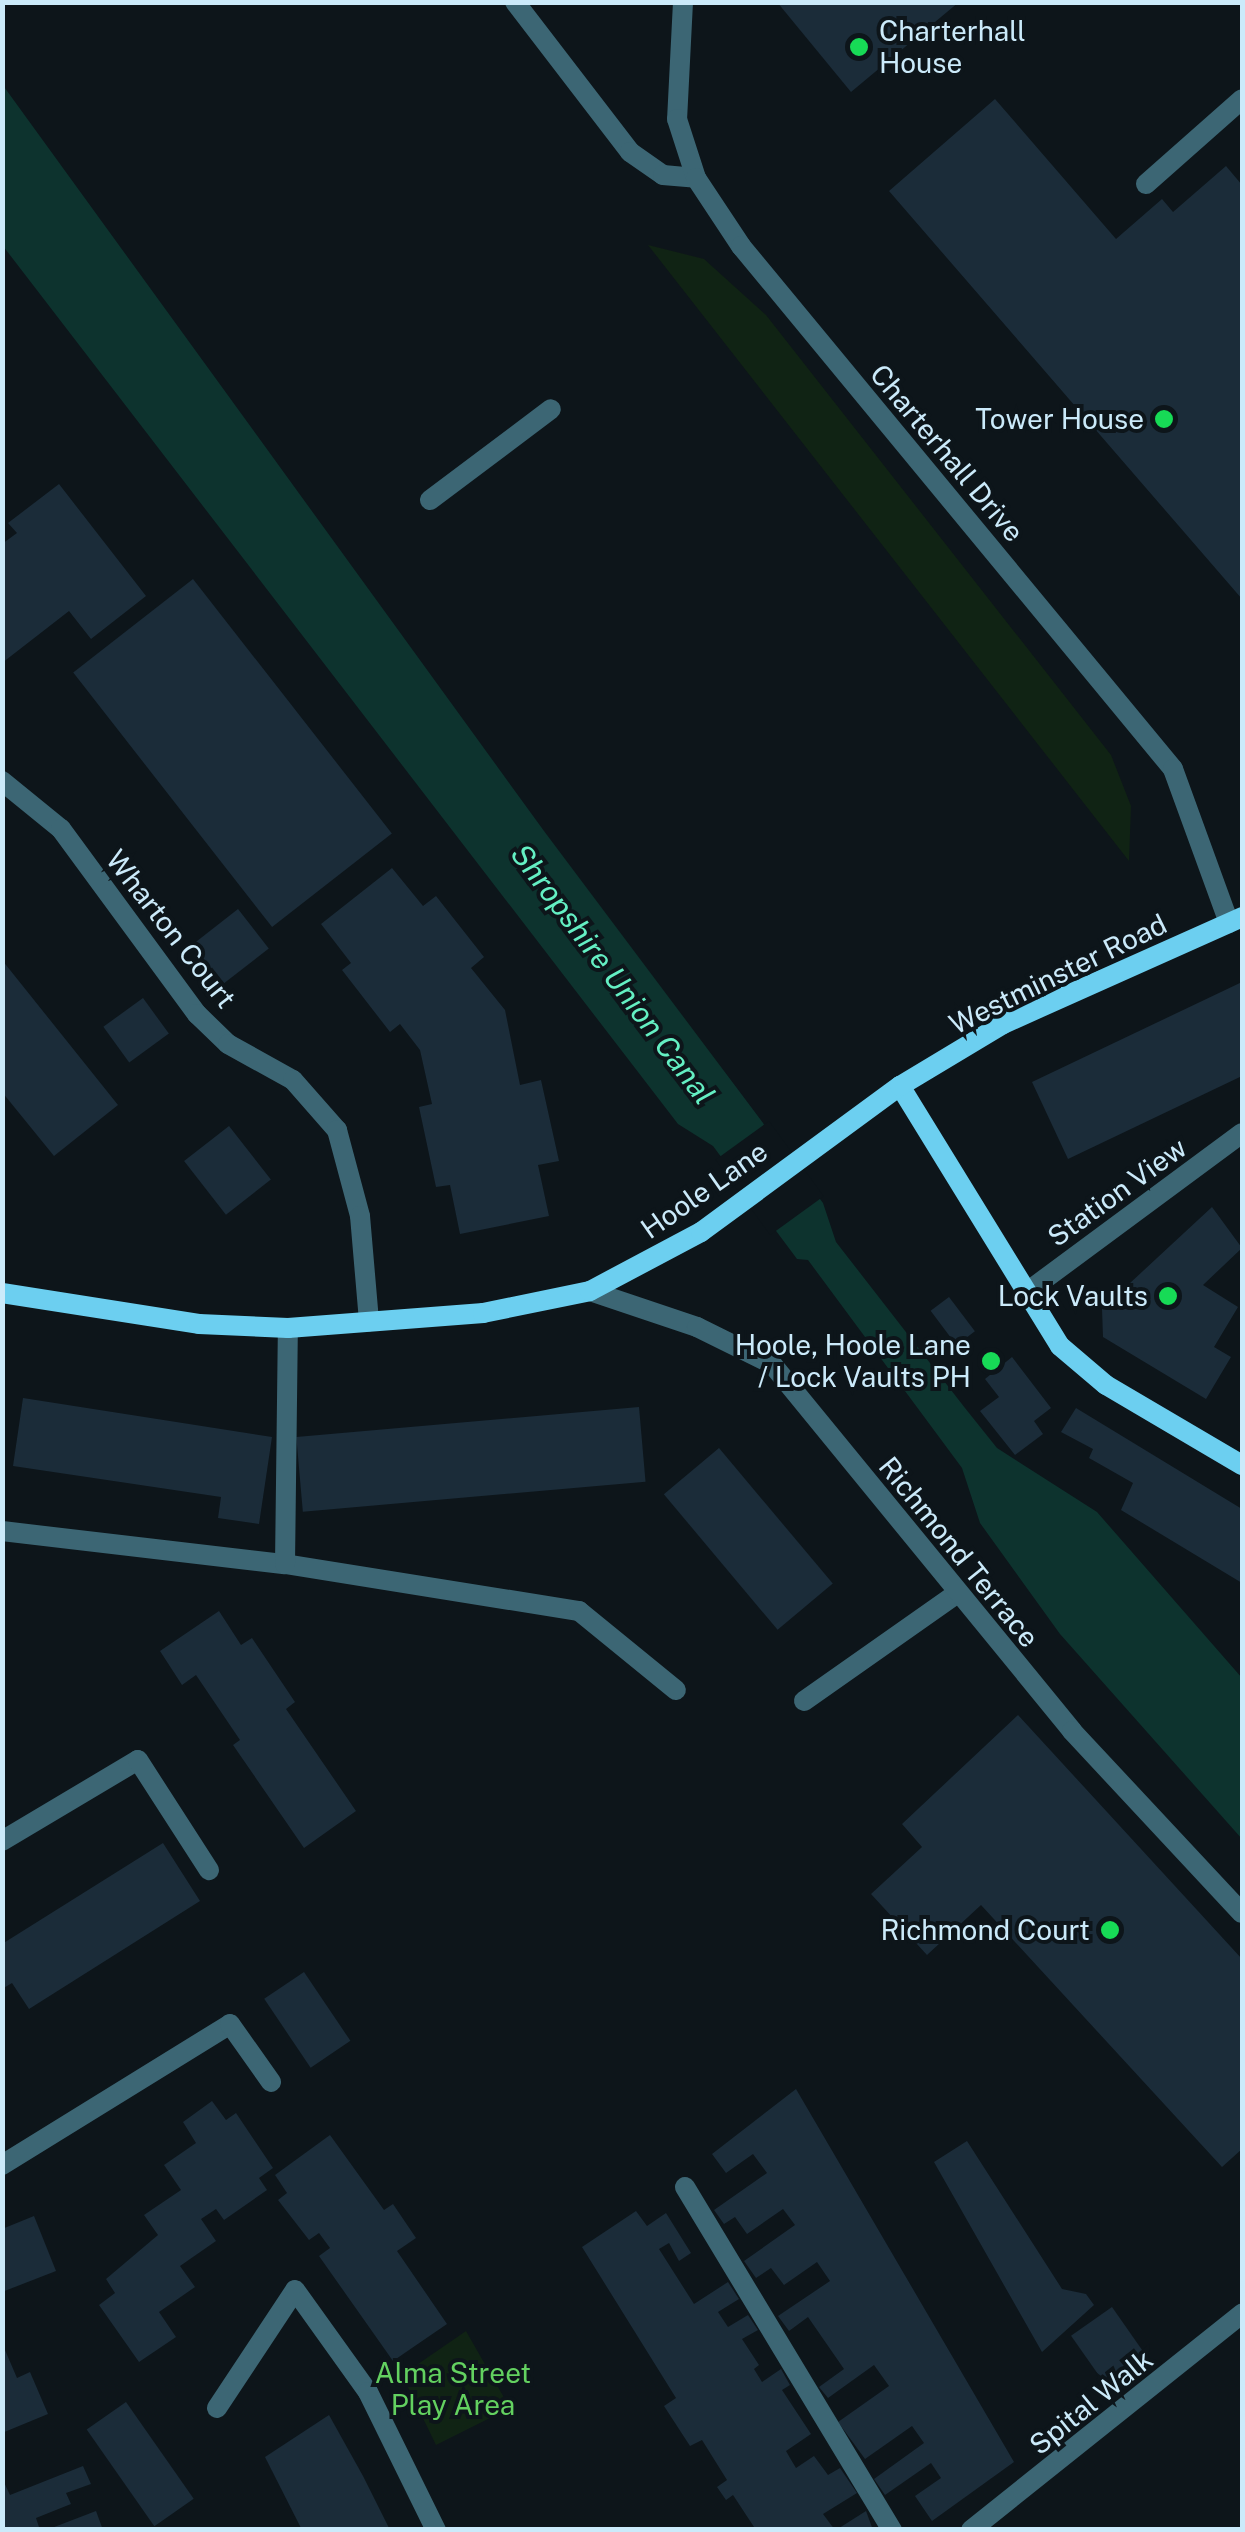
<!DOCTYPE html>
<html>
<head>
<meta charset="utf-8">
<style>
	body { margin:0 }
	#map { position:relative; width:1245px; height:2532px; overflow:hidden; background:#0d151a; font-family:"Public Sans",sans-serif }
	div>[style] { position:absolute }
	.green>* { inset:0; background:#102314 }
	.water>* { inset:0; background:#0d332e }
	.pier>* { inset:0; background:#0d151a; transform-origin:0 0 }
	.building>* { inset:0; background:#1b2c39; transform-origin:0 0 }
	.lane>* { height:20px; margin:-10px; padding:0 10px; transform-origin:10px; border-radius:10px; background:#3c6674 }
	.street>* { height:20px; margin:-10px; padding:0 10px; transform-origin:10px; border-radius:10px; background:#3c6674 }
	.secondary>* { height:20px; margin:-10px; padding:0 10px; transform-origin:10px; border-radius:10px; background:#6ccff0 }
	.dots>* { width:28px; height:28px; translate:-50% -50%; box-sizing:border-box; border:5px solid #0d151a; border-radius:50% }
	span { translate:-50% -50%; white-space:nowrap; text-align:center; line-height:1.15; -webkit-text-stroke:8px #0d151a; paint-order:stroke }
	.poi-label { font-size:28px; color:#cbeafa }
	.left { translate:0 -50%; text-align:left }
	.right { translate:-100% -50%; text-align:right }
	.street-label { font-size:28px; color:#cbeafa }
	.park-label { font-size:28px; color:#63d160 }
	.water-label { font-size:30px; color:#64efc3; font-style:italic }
	.frame { position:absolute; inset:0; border:5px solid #cbeafa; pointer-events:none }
</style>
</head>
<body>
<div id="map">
	<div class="green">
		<div style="clip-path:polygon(648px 245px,704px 259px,766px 315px,1111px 755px,1131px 806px,1129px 861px)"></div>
		<div style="clip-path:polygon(466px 2331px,510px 2408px,436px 2445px,402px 2375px)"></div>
	</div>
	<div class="water">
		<div style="clip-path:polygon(2px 84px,544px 831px,823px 1203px,836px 1242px,965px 1408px,997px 1448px,1097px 1512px,1242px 1678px,1242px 1839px,1060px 1634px,980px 1523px,962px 1468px,808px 1260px,797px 1259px,713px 1146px,678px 1124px,3px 246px)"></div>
	</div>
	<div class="pier">
		<div style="left:769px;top:1121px;width:93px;height:66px;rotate:54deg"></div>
	</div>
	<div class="building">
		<div style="clip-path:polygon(777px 2px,959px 2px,851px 92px)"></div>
		<div style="clip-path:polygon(995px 99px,1116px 239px,1162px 199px,1173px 212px,1226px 166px,1242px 185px,1242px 599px,889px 191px)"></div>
		<div style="clip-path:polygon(59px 484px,146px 596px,91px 639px,69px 611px,2px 663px,2px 544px,17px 533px,8px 523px)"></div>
		<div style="left:193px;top:579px;width:323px;height:152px;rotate:52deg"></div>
		<div style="clip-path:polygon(392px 868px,423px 906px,436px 896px,484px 957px,471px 968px,505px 1010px,520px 1085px,541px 1080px,559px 1161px,538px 1165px,549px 1216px,460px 1234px,450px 1185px,436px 1187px,419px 1107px,432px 1104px,420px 1050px,400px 1024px,390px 1032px,342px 970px,351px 963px,321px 924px)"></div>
		<div style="left:238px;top:909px;width:50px;height:58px;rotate:52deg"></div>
		<div style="clip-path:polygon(2px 960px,118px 1105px,54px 1156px,2px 1092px)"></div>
		<div style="clip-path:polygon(1242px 982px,1242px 1076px,1068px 1159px,1032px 1082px)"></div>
		<div style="left:143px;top:998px;width:44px;height:49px;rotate:54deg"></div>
		<div style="left:229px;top:1126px;width:68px;height:57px;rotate:52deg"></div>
		<div style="clip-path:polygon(1212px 1207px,1242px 1248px,1203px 1285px,1238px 1307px,1214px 1347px,1231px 1357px,1206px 1399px,1103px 1337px,1102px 1309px)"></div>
		<div style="left:949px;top:1297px;width:43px;height:23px;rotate:53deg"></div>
		<div style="clip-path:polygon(1012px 1357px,1051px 1408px,1034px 1421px,1043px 1434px,1015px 1455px,980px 1411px,999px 1397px,985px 1379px)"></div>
		<div style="clip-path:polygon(23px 1398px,272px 1437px,259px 1524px,218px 1518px,221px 1497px,13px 1466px)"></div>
		<div style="left:639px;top:1407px;width:75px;height:344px;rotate:85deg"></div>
		<div style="clip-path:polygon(1076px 1408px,1242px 1509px,1242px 1583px,1121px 1510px,1133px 1483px,1089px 1458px,1093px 1449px,1061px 1432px)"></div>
		<div style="left:719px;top:1448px;width:177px;height:72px;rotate:50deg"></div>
		<div style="clip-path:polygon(219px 1611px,241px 1645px,252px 1638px,295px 1702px,286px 1709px,356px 1811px,304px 1848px,233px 1745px,240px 1740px,196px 1675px,182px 1685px,160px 1651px)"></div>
		<div style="clip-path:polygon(1018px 1715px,1242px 1959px,1242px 2149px,1222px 2167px,981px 1905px,927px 1955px,871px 1894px,922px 1847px,902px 1824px)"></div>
		<div style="clip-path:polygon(163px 1843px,200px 1901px,29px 2009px,12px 1983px,2px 1989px,2px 1944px)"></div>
		<div style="left:304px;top:1972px;width:83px;height:48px;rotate:56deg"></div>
		<div style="clip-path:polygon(796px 2089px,1014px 2462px,932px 2521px,915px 2496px,941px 2478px,931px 2463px,885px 2495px,874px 2479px,924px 2443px,912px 2426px,865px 2459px,838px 2422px,889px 2386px,874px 2365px,828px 2398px,819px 2387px,844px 2369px,808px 2317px,789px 2331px,778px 2316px,830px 2281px,817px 2262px,784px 2285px,771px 2268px,756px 2278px,744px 2261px,795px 2225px,783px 2209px,747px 2234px,735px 2217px,724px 2224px,714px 2210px,767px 2173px,753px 2154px,726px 2173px,712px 2154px)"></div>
		<div style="clip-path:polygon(212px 2101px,226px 2120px,236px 2113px,273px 2168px,259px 2178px,267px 2190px,224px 2220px,216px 2209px,201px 2219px,216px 2241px,180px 2266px,195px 2287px,159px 2312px,176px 2337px,139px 2362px,99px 2305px,115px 2293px,106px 2279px,158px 2235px,144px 2215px,181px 2190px,164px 2165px,196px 2143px,183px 2122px)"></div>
		<div style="clip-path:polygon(330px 2135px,384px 2210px,393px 2204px,416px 2238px,397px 2251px,447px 2324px,393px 2361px,319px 2256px,330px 2248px,319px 2233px,309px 2240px,278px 2200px,287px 2193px,275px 2175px)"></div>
		<div style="clip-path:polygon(967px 2141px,1062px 2289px,1086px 2294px,1094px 2305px,1042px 2352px,934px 2162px)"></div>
		<div style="clip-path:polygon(636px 2211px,647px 2226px,666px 2213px,691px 2253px,679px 2261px,669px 2243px,659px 2249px,694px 2304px,728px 2282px,739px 2299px,718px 2312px,728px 2327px,748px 2315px,758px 2330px,742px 2339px,759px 2365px,754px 2369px,762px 2382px,781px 2369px,790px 2385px,782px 2390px,811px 2434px,786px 2451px,790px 2458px,796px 2468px,814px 2456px,828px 2475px,840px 2468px,857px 2493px,823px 2514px,835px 2530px,756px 2530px,733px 2495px,726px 2500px,717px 2487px,727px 2480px,702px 2440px,690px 2446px,664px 2406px,676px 2398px,582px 2247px)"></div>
		<div style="clip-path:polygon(34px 2216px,56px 2271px,2px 2292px,2px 2229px)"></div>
		<div style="left:1112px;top:2307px;width:64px;height:50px;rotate:55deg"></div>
		<div style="clip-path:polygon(5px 2350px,17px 2378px,30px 2372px,48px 2414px,2px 2433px)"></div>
		<div style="left:126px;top:2402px;width:118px;height:48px;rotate:55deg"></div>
		<div style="clip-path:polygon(329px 2415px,363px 2476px,390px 2530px,302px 2530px,265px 2457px)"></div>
		<div style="clip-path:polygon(83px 2466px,91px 2484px,66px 2493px,71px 2504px,36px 2518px,40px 2530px,2px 2530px,2px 2478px,10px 2495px)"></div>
		<div style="clip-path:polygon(96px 2511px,103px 2530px,49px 2530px,49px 2529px)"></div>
		<div style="clip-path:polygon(866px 2511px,873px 2530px,836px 2530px)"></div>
	</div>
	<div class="lane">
		<div style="left:515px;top:2px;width:189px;rotate:52.5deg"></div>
		<div style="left:630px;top:152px;width:40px;rotate:34.9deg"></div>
		<div style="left:663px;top:175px;width:33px;rotate:5deg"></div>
		<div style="left:683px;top:2px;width:117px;rotate:92.9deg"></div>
		<div style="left:677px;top:119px;width:62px;rotate:72.1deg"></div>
		<div style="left:696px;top:178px;width:82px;rotate:56.5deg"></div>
		<div style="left:741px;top:246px;width:678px;rotate:50.44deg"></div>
		<div style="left:1173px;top:769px;width:164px;rotate:70deg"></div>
		<div style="left:1146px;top:184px;width:128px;rotate:-41.5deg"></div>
		<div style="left:430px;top:500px;width:151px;rotate:-36.9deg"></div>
		<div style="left:2px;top:1531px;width:285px;rotate:6.7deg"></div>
		<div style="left:285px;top:1564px;width:298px;rotate:9.1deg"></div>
		<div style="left:579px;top:1611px;width:125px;rotate:39.2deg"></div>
		<div style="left:285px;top:1564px;width:236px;rotate:-89.3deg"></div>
		<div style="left:804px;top:1701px;width:186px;rotate:-35.1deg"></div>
		<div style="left:2px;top:2165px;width:268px;rotate:-31.7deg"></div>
		<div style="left:230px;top:2024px;width:71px;rotate:54.7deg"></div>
		<div style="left:685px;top:2187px;width:401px;rotate:58.9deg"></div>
	</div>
	<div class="street">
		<div style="left:2px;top:781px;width:76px;rotate:39.1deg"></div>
		<div style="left:61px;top:829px;width:230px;rotate:53.7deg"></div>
		<div style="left:197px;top:1014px;width:43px;rotate:44.1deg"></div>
		<div style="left:228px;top:1044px;width:74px;rotate:29deg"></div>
		<div style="left:293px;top:1080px;width:67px;rotate:48.7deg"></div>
		<div style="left:337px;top:1130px;width:89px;rotate:75deg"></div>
		<div style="left:360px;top:1216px;width:106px;rotate:85.1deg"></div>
		<div style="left:590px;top:1291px;width:113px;rotate:18.6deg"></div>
		<div style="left:697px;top:1327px;width:84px;rotate:26.3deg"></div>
		<div style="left:772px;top:1364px;width:474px;rotate:50.7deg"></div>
		<div style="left:1072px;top:1731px;width:249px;rotate:47deg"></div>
		<div style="left:1023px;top:1295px;width:272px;rotate:-36.5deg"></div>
		<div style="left:2px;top:1841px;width:158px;rotate:-30.8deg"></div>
		<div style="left:138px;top:1760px;width:131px;rotate:57.2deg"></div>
		<div style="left:217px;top:2408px;width:141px;rotate:-56.5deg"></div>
		<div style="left:295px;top:2290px;width:125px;rotate:54.4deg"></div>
		<div style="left:368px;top:2392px;width:154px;rotate:63.8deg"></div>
		<div style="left:971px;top:2530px;width:347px;rotate:-38.6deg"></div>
	</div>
	<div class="secondary">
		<div style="left:900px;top:1086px;width:305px;rotate:58.4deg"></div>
		<div style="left:1060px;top:1346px;width:60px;rotate:40.3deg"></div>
		<div style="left:1106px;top:1385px;width:158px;rotate:30.5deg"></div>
		<div style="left:2px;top:1293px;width:199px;rotate:8.9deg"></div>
		<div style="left:199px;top:1324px;width:89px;rotate:2.6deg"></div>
		<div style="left:288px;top:1328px;width:196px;rotate:-4.4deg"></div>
		<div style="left:483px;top:1313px;width:109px;rotate:-11.6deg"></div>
		<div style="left:590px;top:1291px;width:126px;rotate:-28deg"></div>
		<div style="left:701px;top:1232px;width:247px;rotate:-36.3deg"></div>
		<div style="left:900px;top:1086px;width:120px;rotate:-31deg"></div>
		<div style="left:1003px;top:1024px;width:262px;rotate:-24.1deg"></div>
	</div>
	<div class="dots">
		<div style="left:859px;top:47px;background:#17da56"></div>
		<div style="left:1164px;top:419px;background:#17da56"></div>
		<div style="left:1168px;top:1296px;background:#17da56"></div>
		<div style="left:991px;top:1361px;background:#17da56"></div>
		<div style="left:1110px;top:1930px;background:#17da56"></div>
	</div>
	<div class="poi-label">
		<span class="left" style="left:879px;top:47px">Charterhall<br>House</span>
		<span class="right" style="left:1144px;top:419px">Tower House</span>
		<span class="right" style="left:1148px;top:1296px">Lock Vaults</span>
		<span class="right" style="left:971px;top:1361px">Hoole, Hoole Lane<br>/ Lock Vaults PH</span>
		<span class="right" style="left:1090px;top:1930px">Richmond Court</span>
	</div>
	<div class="street-label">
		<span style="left:947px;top:453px;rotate:50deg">Charterhall Drive</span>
		<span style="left:171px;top:929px;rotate:52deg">Wharton Court</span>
		<span style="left:1058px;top:974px;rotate:-26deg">Westminster Road</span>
		<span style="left:704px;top:1190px;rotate:-35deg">Hoole Lane</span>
		<span style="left:1117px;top:1192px;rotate:-36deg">Station View</span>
		<span style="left:959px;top:1552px;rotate:51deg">Richmond Terrace</span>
		<span style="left:1091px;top:2402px;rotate:-39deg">Spital Walk</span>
	</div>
	<div class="park-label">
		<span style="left:453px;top:2389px">Alma Street<br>Play Area</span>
	</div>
	<div class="water-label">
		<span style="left:613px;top:974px;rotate:53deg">Shropshire Union Canal</span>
	</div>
	<div class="frame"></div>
</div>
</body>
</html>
